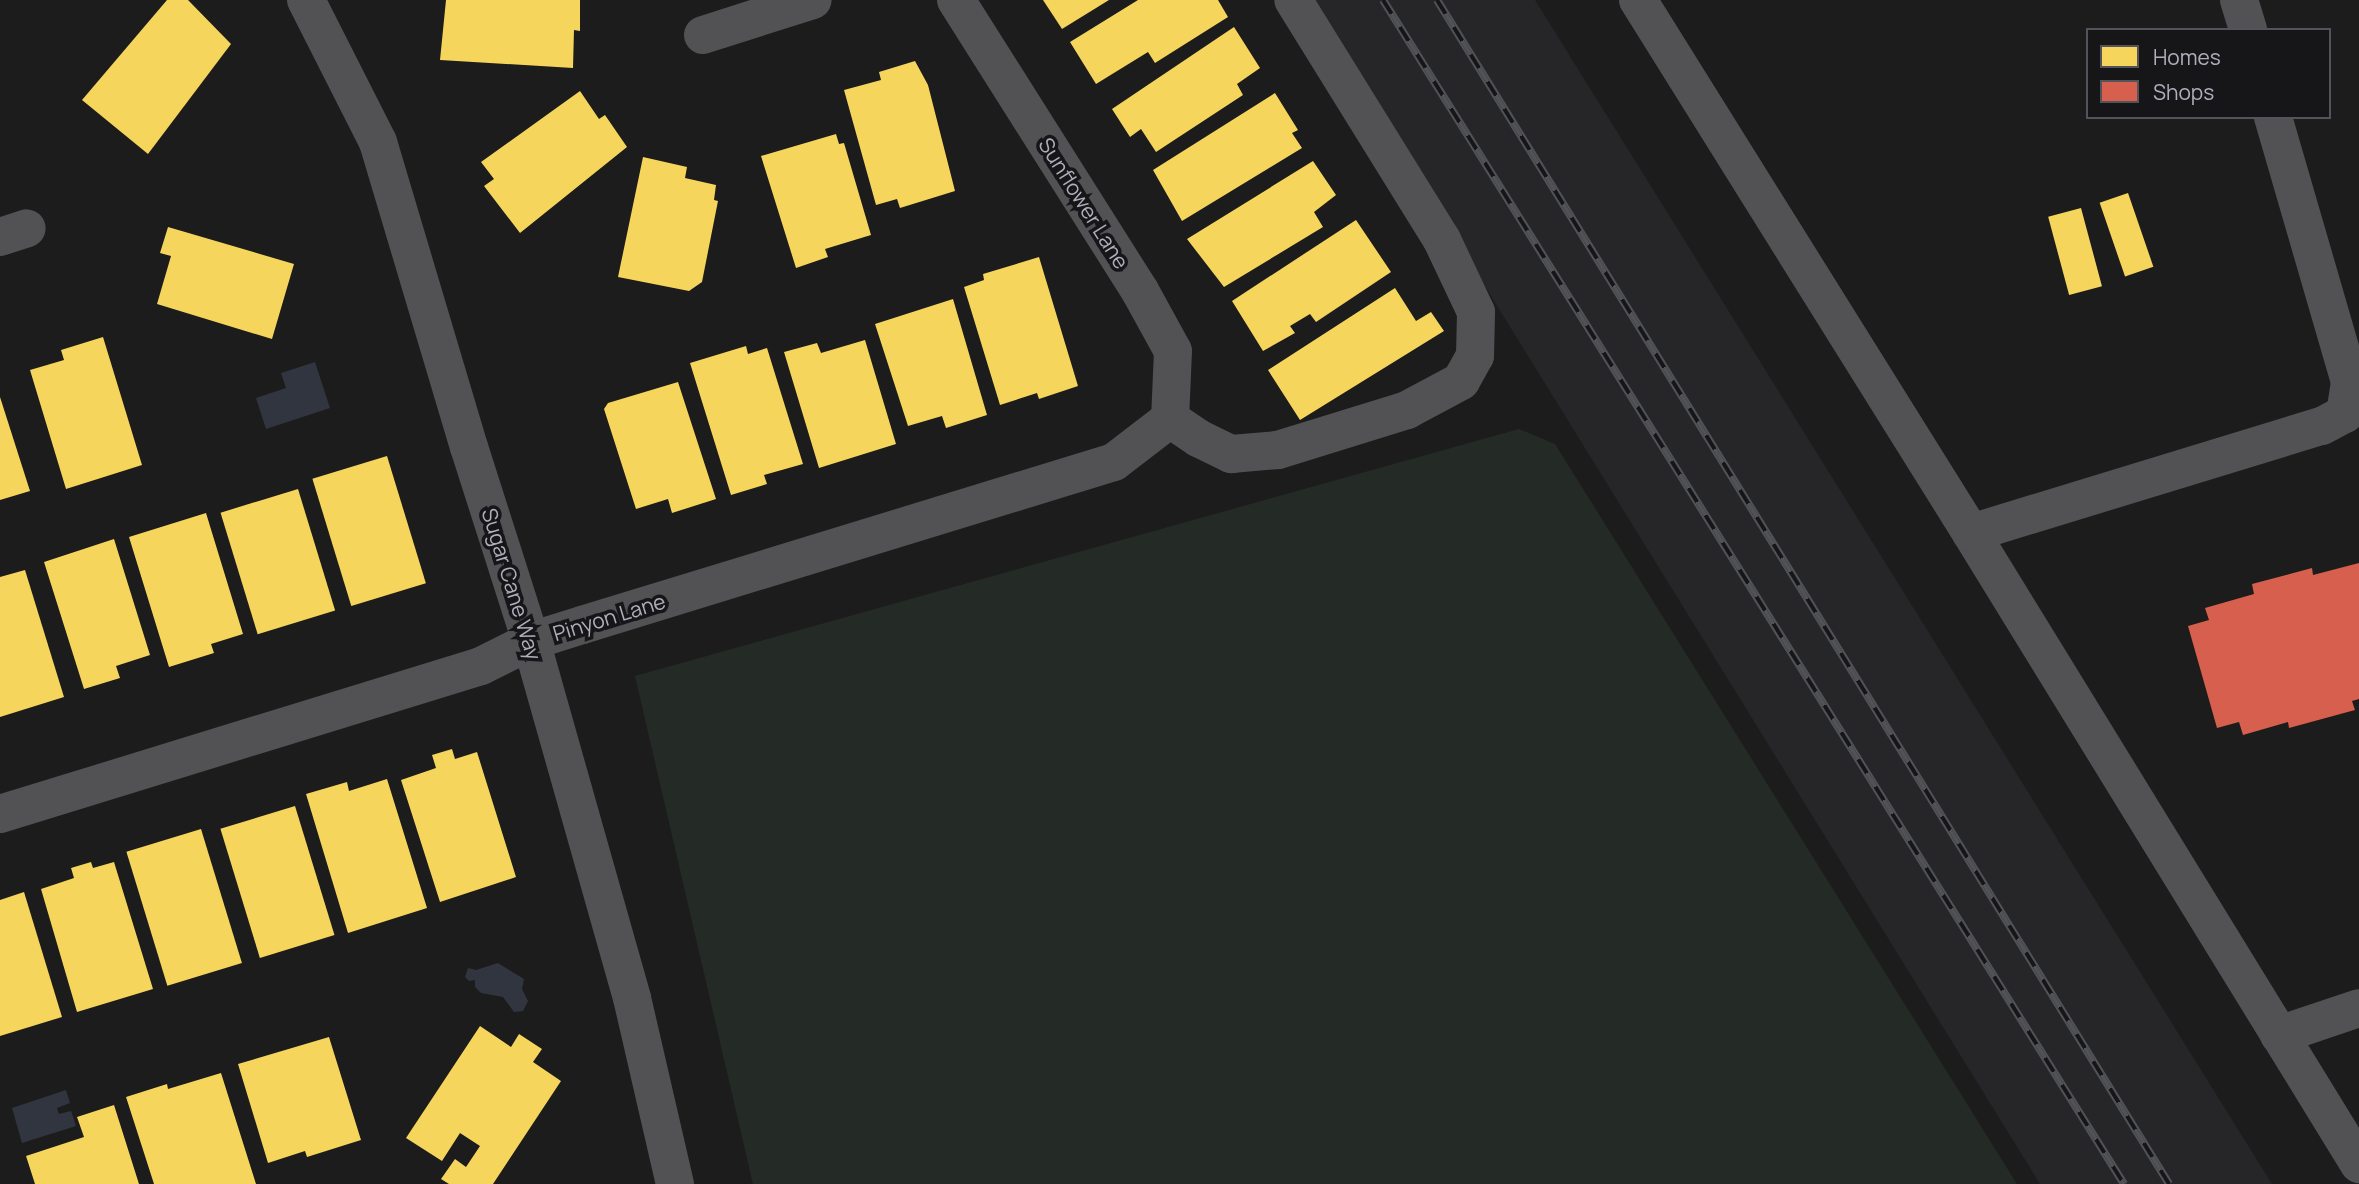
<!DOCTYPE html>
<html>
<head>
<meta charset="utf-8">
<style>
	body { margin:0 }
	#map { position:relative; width:2359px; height:1184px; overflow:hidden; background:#1c1c1c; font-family:Manrope,sans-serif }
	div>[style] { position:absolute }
	.built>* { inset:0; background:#262628 }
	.green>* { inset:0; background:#242b26 }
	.water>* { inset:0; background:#31353f }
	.homes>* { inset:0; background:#f6d55c; transform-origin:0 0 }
	.shops>* { inset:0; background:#d6604d }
	.minor>* { height:38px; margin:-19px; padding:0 19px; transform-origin:19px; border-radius:19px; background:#525255 }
	.rail>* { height:8px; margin-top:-4px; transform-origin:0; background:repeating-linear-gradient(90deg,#161518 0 16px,#515255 0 32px); box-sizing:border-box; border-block:2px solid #515255 }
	span { translate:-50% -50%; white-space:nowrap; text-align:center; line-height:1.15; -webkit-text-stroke:7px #161518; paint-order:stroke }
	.street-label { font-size:21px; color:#aeafbb }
	.legend { position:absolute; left:2086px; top:28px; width:245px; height:91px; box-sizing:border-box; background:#161518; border:2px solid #535359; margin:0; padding:9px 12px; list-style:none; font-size:21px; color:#aeafbb }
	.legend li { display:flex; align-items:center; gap:14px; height:35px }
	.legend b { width:35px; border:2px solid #535359 }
</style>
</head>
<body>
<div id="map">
	<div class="built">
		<div style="clip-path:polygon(1308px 0,1535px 0,2272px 1184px,2040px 1184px)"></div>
	</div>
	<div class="green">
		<div style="clip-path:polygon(1519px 429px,1555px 444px,2017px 1184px,753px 1184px,635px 676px)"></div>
	</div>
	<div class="water">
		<div style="clip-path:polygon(315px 362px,330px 408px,266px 429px,256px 398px,286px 388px,281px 373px)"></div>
		<div style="clip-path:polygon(498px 963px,524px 979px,522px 989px,528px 1001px,523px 1011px,514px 1012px,503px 997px,481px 993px,475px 987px,475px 980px,469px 981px,465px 977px,468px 968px,476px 970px)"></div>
		<div style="clip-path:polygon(66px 1090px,70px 1103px,57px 1108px,59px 1114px,71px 1111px,76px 1126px,22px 1143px,12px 1108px)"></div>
	</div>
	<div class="homes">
		<div style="clip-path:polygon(167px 0,188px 0,231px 44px,148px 154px,82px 100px)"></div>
		<div style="clip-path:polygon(446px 0,580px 0,580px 31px,574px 30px,573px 68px,440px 60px)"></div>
		<div style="clip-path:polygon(1043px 0,1109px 0,1062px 29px)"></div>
		<div style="clip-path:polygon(1138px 0,1218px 0,1228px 17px,1155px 63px,1148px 52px,1096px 84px,1070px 42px)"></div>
		<div style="clip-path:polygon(1234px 27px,1260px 68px,1237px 84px,1243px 95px,1156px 152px,1141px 129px,1130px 137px,1112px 109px)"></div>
		<div style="clip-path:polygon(915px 61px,928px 85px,955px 191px,900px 208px,897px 199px,876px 205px,844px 90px,881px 80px,879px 72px)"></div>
		<div style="clip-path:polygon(580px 91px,599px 119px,605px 115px,627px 147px,520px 233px,484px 186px,494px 179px,481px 162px)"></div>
		<div style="clip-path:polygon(1275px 93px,1298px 130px,1292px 133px,1302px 148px,1182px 221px,1153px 170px)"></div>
		<div style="clip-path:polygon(836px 134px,839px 144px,844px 143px,871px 235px,825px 249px,828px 257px,796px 268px,761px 156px)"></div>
		<div style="clip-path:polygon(643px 157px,687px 167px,685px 178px,716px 185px,714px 200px,718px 201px,702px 282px,689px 291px,618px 277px)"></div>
		<div style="clip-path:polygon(1313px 161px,1336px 195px,1314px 212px,1323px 227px,1224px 287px,1187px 239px)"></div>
		<div style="left:2128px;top:193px;width:78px;height:30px;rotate:71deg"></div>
		<div style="left:2081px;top:208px;width:81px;height:34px;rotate:75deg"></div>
		<div style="clip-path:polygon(1356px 220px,1391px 272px,1316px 322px,1310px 314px,1290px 326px,1295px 333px,1263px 351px,1232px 301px)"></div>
		<div style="clip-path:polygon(168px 227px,294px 264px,272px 339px,157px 304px,171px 256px,160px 253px)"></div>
		<div style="clip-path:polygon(1039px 257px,1078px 386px,1039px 399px,1037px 393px,1000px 405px,964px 287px,984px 280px,983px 274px)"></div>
		<div style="clip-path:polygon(1395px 288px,1416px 321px,1431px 312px,1444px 331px,1300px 420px,1268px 370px)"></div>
		<div style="clip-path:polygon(953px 299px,987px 415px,946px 428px,942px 416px,908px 426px,875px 324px)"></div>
		<div style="clip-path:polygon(103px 337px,142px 465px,66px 489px,30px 370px,64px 360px,61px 350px)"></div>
		<div style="clip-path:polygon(865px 340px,896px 444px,819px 468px,784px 352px,817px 343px,821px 353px)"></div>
		<div style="clip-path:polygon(746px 346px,748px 354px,767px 348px,803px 464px,764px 475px,767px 484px,731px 495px,690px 363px)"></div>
		<div style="clip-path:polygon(678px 382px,716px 499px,672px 513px,668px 499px,636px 509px,604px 409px,608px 403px)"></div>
		<div style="clip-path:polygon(0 397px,30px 491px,0 500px)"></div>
		<div style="left:387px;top:456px;width:133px;height:78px;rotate:73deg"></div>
		<div style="left:298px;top:489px;width:127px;height:81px;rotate:73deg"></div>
		<div style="clip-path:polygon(206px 513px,243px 634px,211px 644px,214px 653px,169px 667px,129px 537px)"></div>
		<div style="clip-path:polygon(114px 539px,150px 655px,116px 666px,120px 678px,84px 689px,44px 562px)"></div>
		<div style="clip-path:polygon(25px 570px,64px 697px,0 717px,0 577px)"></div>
		<div style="clip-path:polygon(452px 749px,455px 759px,477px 752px,516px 877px,440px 902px,401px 780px,436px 768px,432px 755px)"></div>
		<div style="clip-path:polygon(387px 779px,427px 908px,348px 933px,306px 794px,347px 782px,349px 791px)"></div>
		<div style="left:295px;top:806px;width:135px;height:78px;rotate:73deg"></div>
		<div style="left:201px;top:829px;width:140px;height:78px;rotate:73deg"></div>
		<div style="clip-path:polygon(91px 862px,93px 868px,114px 862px,153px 989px,77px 1012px,41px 889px,74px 878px,71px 868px)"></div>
		<div style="clip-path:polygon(24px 892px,62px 1017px,0 1036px,0 900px)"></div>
		<div style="clip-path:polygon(480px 1026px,511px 1047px,519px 1034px,542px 1049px,533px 1062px,561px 1081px,493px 1184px,449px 1184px,441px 1179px,455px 1159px,466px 1167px,480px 1146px,460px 1133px,442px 1161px,406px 1138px)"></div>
		<div style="clip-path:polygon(329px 1037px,361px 1140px,307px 1157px,305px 1151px,268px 1163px,238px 1064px)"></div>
		<div style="clip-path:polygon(221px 1073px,256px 1184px,154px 1184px,126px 1097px,167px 1084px,168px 1089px)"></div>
		<div style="clip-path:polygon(114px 1105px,139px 1184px,35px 1184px,26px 1156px,84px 1137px,77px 1117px)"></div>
	</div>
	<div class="shops">
		<div style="clip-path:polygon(2359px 563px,2359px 699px,2352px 701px,2355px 710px,2289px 728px,2288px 722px,2243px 735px,2239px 722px,2217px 728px,2188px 626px,2209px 620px,2205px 608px,2254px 594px,2252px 584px,2312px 568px,2313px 575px)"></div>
	</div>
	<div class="minor">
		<div style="left:306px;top:0;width:159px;rotate:63.1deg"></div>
		<div style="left:378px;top:142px;width:318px;rotate:73.4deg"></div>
		<div style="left:469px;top:447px;width:204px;rotate:72.3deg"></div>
		<div style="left:531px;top:641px;width:371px;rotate:74.2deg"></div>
		<div style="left:632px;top:998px;width:191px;rotate:77deg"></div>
		<div style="left:956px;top:0;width:344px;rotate:57.7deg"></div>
		<div style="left:1140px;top:291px;width:68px;rotate:61.2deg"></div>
		<div style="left:1173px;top:351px;width:68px;rotate:92.5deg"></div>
		<div style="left:1638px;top:0;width:628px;rotate:58deg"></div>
		<div style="left:1971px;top:533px;width:741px;rotate:58.41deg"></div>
		<div style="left:2239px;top:0;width:31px;rotate:73deg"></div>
		<div style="left:703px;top:35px;width:115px;rotate:-17.7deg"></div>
		<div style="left:0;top:237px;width:28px;rotate:-18deg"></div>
		<div style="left:1170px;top:419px;width:34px;rotate:34deg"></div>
		<div style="left:1198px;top:438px;width:37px;rotate:26deg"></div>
		<div style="left:1231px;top:454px;width:47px;rotate:-4.9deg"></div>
		<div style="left:1278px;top:450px;width:135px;rotate:-17.2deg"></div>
		<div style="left:1407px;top:410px;width:61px;rotate:-28.2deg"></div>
		<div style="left:1461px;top:381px;width:29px;rotate:-61deg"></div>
		<div style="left:1475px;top:356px;width:44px;rotate:-88.7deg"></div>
		<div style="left:1476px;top:312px;width:80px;rotate:-115.3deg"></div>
		<div style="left:1442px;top:240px;width:282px;rotate:-121.8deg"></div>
		<div style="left:1971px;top:533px;width:367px;rotate:-17deg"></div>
		<div style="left:2322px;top:426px;width:26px;rotate:-28deg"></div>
		<div style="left:2345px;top:414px;width:32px;rotate:-81deg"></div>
		<div style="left:2350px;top:382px;width:276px;rotate:-106.2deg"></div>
		<div style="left:0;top:814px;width:503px;rotate:-17.1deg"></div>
		<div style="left:481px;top:666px;width:56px;rotate:-26.6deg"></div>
		<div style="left:531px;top:641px;width:53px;rotate:-17.4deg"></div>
		<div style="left:582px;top:625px;width:556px;rotate:-17.03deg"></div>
		<div style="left:1114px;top:462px;width:71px;rotate:-37.5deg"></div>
		<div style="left:2279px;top:1035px;width:84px;rotate:-18.6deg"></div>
	</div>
	<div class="rail">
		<div style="left:1383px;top:0;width:1397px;rotate:57.96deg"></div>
		<div style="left:1437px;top:0;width:1392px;rotate:58.27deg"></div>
	</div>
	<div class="street-label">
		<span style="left:1084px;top:203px;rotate:58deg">Sunflower Lane</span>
		<span style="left:512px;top:584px;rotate:73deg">Sugar Cane Way</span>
		<span style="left:609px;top:617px;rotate:-17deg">Pinyon Lane</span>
	</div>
	<ul class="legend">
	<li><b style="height:19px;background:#f6d55c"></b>Homes</li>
	<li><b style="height:19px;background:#d6604d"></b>Shops</li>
	</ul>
</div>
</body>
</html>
